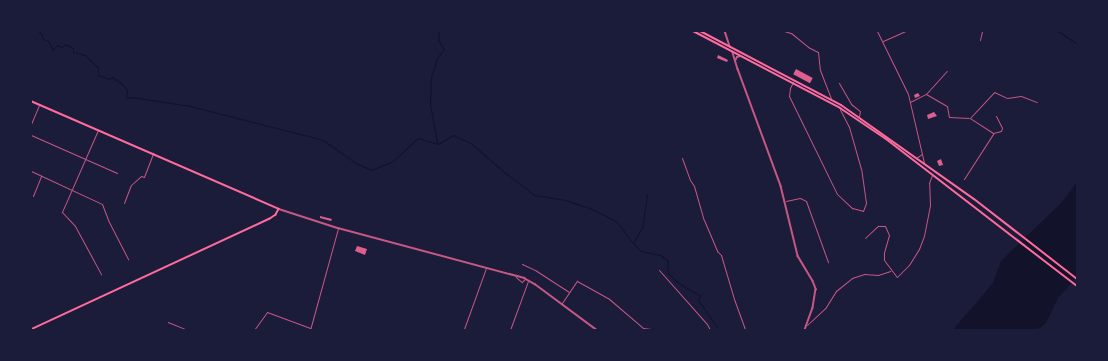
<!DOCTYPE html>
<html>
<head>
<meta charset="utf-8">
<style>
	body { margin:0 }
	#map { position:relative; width:1108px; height:361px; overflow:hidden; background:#1b1b3a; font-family:Arial,sans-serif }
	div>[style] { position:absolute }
	.water>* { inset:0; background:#12122b }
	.stream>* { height:1px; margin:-0.5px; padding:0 0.5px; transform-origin:0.5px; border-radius:0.5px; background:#12122b }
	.building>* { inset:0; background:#dd5f8e; transform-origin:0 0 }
	.service>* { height:0.5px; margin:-0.25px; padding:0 0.25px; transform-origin:0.25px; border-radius:0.25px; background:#c65784 }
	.minor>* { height:1px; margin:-0.5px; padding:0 0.5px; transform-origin:0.5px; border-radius:0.5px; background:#c65784 }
	.tertiary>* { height:1.5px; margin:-0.75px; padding:0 0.75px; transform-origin:0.75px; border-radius:0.75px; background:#c65784 }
	.secondary>* { height:1.5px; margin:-0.75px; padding:0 0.75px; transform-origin:0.75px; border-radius:0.75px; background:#ff6b9d }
	.primary>* { height:2px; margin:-1px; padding:0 1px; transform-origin:1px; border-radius:1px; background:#ff6b9d }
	span { translate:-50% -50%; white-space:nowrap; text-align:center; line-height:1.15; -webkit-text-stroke:3px #1b1b3a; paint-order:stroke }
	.frame { position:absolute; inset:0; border:32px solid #1b1b3a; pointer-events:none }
</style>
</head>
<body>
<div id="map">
	<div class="water">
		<div style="clip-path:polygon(1077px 182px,1077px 277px,1058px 298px,1046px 323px,1040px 328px,1033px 330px,953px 330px,993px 283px,1001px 261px,1062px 202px)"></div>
	</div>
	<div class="stream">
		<div style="left:38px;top:31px;width:4px;rotate:34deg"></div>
		<div style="left:41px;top:33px;width:6px;rotate:72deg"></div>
		<div style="left:43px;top:39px;width:5px;rotate:22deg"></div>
		<div style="left:48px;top:41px;width:10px;rotate:61deg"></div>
		<div style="left:53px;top:50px;width:6px;rotate:-51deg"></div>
		<div style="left:57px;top:45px;width:5px;rotate:22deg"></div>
		<div style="left:62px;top:47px;width:4px;rotate:-45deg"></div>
		<div style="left:65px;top:44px;width:9px;rotate:27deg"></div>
		<div style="left:73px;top:48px;width:4px;rotate:90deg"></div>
		<div style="left:73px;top:52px;width:12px;rotate:14deg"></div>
		<div style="left:85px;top:55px;width:18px;rotate:45deg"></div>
		<div style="left:98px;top:68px;width:7px;rotate:90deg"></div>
		<div style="left:98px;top:75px;width:12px;rotate:20deg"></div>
		<div style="left:109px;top:79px;width:4px;rotate:-34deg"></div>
		<div style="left:112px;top:77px;width:11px;rotate:34deg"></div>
		<div style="left:121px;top:83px;width:9px;rotate:49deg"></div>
		<div style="left:127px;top:90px;width:8px;rotate:97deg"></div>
		<div style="left:126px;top:98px;width:6px;rotate:-9deg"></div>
		<div style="left:132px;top:97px;width:59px;rotate:8.8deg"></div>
		<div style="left:190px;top:106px;width:137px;rotate:14.3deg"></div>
		<div style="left:323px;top:140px;width:38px;rotate:35deg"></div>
		<div style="left:354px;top:162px;width:19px;rotate:25deg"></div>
		<div style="left:371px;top:170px;width:24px;rotate:-22deg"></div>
		<div style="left:393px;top:161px;width:34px;rotate:-43deg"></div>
		<div style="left:418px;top:138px;width:21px;rotate:17deg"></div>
		<div style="left:438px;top:144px;width:17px;rotate:-31deg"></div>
		<div style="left:453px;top:135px;width:21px;rotate:25deg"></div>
		<div style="left:472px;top:144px;width:43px;rotate:41.2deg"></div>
		<div style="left:504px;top:172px;width:38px;rotate:37deg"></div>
		<div style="left:534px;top:195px;width:31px;rotate:9deg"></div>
		<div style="left:565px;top:200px;width:28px;rotate:18deg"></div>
		<div style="left:592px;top:209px;width:28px;rotate:27deg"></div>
		<div style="left:617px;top:222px;width:26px;rotate:53deg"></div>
		<div style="left:1058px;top:31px;width:23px;rotate:34deg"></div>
		<div style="left:437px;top:143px;width:39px;rotate:-100deg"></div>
		<div style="left:430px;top:105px;width:28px;rotate:-88deg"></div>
		<div style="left:431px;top:77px;width:20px;rotate:-72deg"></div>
		<div style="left:437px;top:58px;width:11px;rotate:-52deg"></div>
		<div style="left:444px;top:49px;width:11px;rotate:-124deg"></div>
		<div style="left:438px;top:40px;width:9px;rotate:-84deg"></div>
		<div style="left:647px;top:194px;width:34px;rotate:98deg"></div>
		<div style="left:642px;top:228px;width:17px;rotate:121deg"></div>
		<div style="left:633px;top:243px;width:11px;rotate:45deg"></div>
		<div style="left:641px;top:251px;width:19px;rotate:12deg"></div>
		<div style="left:660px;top:255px;width:10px;rotate:37deg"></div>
		<div style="left:668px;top:261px;width:11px;rotate:95deg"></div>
		<div style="left:667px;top:272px;width:14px;rotate:45deg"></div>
		<div style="left:677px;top:282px;width:27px;rotate:31deg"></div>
		<div style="left:700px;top:296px;width:4px;rotate:117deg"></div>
		<div style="left:698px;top:300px;width:37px;rotate:55deg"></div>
	</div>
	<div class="building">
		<div style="clip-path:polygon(718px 55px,728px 60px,727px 62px,717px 58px)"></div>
		<div style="left:796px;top:69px;width:19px;height:6px;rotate:28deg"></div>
		<div style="clip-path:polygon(918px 93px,920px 96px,915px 98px,914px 95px)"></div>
		<div style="clip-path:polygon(934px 112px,937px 116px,928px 119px,927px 115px)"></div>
		<div style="clip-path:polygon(941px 159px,943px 165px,939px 166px,937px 161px)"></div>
		<div style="clip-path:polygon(320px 216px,332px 219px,331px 221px,320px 218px)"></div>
		<div style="clip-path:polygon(357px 246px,367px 249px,365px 255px,355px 251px)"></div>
	</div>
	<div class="service">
		<div style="left:516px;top:277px;width:8px;rotate:40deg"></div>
		<div style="left:522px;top:282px;width:3px;rotate:-45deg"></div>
		<div style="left:168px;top:322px;width:22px;rotate:22deg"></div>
	</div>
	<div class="minor">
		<div style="left:784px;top:31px;width:7px;rotate:16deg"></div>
		<div style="left:791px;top:33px;width:22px;rotate:39deg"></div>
		<div style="left:808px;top:47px;width:11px;rotate:27deg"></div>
		<div style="left:818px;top:52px;width:18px;rotate:84deg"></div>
		<div style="left:820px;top:70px;width:31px;rotate:69deg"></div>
		<div style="left:877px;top:31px;width:70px;rotate:63.8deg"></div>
		<div style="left:908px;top:94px;width:71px;rotate:76.9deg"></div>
		<div style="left:980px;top:40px;width:9px;rotate:-77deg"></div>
		<div style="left:883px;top:41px;width:24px;rotate:-24deg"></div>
		<div style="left:793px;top:82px;width:7px;rotate:117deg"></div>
		<div style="left:790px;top:88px;width:8px;rotate:97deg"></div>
		<div style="left:789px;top:96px;width:109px;rotate:63.9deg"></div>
		<div style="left:837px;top:194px;width:21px;rotate:43deg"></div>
		<div style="left:852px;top:208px;width:11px;rotate:15deg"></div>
		<div style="left:863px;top:211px;width:9px;rotate:-69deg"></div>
		<div style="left:866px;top:203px;width:34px;rotate:-98deg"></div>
		<div style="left:861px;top:169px;width:44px;rotate:-105.9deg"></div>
		<div style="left:849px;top:127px;width:20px;rotate:-117deg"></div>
		<div style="left:839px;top:83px;width:24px;rotate:60deg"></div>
		<div style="left:851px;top:104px;width:11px;rotate:38deg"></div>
		<div style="left:860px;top:111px;width:5px;rotate:101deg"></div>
		<div style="left:926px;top:94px;width:24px;rotate:30deg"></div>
		<div style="left:947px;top:106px;width:11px;rotate:80deg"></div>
		<div style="left:949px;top:117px;width:20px;rotate:3deg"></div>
		<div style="left:910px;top:102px;width:18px;rotate:-27deg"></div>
		<div style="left:926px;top:94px;width:31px;rotate:-48deg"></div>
		<div style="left:996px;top:116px;width:13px;rotate:63deg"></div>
		<div style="left:1002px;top:128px;width:3px;rotate:108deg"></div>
		<div style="left:1001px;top:131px;width:8px;rotate:166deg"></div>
		<div style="left:993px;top:133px;width:27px;rotate:-147deg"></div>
		<div style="left:970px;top:118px;width:35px;rotate:-47deg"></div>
		<div style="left:994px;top:92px;width:14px;rotate:25deg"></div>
		<div style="left:1007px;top:98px;width:14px;rotate:-8deg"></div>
		<div style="left:1021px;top:96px;width:17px;rotate:21deg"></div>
		<div style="left:31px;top:124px;width:21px;rotate:-67deg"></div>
		<div style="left:98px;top:130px;width:90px;rotate:113.7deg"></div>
		<div style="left:62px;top:212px;width:19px;rotate:47deg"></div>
		<div style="left:75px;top:226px;width:55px;rotate:61.6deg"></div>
		<div style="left:31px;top:135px;width:94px;rotate:23.8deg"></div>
		<div style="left:682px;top:158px;width:23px;rotate:70deg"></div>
		<div style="left:690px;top:180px;width:7px;rotate:56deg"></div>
		<div style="left:694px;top:186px;width:35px;rotate:74deg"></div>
		<div style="left:704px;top:220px;width:34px;rotate:67deg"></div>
		<div style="left:717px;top:251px;width:6px;rotate:45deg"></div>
		<div style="left:721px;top:255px;width:46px;rotate:73.5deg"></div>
		<div style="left:734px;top:299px;width:33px;rotate:70deg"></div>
		<div style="left:916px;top:158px;width:7px;rotate:-34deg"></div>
		<div style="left:31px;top:171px;width:78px;rotate:24.9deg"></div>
		<div style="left:102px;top:204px;width:19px;rotate:69deg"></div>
		<div style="left:109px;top:222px;width:42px;rotate:62.8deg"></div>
		<div style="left:964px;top:179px;width:54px;rotate:-57.2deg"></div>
		<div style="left:33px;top:196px;width:22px;rotate:-68deg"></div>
		<div style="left:786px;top:201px;width:14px;rotate:-12deg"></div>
		<div style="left:800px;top:198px;width:7px;rotate:27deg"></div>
		<div style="left:806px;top:201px;width:65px;rotate:70.2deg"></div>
		<div style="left:124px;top:203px;width:19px;rotate:-69deg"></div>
		<div style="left:131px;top:185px;width:13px;rotate:-42deg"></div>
		<div style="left:141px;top:176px;width:3px;rotate:18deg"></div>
		<div style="left:144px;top:177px;width:26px;rotate:-69deg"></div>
		<div style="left:865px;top:238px;width:18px;rotate:-43deg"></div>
		<div style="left:878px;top:226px;width:7px"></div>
		<div style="left:885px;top:226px;width:10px;rotate:66deg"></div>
		<div style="left:889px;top:235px;width:18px;rotate:106deg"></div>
		<div style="left:884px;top:252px;width:8px;rotate:90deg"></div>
		<div style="left:884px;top:260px;width:21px;rotate:53deg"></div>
		<div style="left:897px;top:277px;width:17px;rotate:-45deg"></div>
		<div style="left:909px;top:265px;width:19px;rotate:-58deg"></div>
		<div style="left:919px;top:249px;width:14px;rotate:-69deg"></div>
		<div style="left:924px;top:236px;width:31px;rotate:-79deg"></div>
		<div style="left:930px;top:206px;width:23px;rotate:-92deg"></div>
		<div style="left:929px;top:183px;width:9px;rotate:-69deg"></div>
		<div style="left:522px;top:264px;width:14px;rotate:25deg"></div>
		<div style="left:535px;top:270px;width:40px;rotate:32.9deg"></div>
		<div style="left:659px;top:270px;width:72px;rotate:48.4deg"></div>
		<div style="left:707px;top:324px;width:7px;rotate:63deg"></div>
		<div style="left:562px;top:303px;width:27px;rotate:-56deg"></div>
		<div style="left:577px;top:281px;width:35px;rotate:29deg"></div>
		<div style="left:608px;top:298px;width:46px;rotate:40.6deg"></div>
		<div style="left:643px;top:328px;width:16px;rotate:7deg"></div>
		<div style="left:807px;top:325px;width:26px;rotate:-43deg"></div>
		<div style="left:826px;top:307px;width:19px;rotate:-58deg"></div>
		<div style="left:836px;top:291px;width:21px;rotate:-39deg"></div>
		<div style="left:852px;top:278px;width:13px;rotate:-18deg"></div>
		<div style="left:864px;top:274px;width:14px;rotate:4deg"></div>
		<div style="left:878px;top:275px;width:13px;rotate:-18deg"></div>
		<div style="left:464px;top:329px;width:65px;rotate:-70.2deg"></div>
		<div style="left:254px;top:330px;width:22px;rotate:-54deg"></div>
		<div style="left:267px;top:312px;width:46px;rotate:20.4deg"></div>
		<div style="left:310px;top:330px;width:106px;rotate:-74.6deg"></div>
		<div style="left:510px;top:330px;width:52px;rotate:-69.8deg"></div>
	</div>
	<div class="tertiary">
		<div style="left:725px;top:31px;width:16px;rotate:72deg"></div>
		<div style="left:733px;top:53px;width:17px;rotate:73deg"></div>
		<div style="left:738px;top:69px;width:125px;rotate:69.8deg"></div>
		<div style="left:781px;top:186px;width:72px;rotate:76.3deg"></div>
		<div style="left:798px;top:256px;width:29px;rotate:59deg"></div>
		<div style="left:813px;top:281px;width:9px;rotate:69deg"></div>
		<div style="left:816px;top:289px;width:19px;rotate:99deg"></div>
		<div style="left:813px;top:308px;width:23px;rotate:110deg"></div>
		<div style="left:735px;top:61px;width:4px;rotate:-63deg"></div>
		<div style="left:737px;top:57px;width:4px;rotate:-14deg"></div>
		<div style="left:279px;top:209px;width:62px;rotate:17.9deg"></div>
		<div style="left:338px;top:228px;width:193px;rotate:15deg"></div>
		<div style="left:524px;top:278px;width:13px;rotate:29deg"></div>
		<div style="left:535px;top:284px;width:77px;rotate:36.6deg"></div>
	</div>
	<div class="secondary">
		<div style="left:31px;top:101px;width:270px;rotate:23.5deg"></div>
		<div style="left:279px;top:209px;width:7px;rotate:117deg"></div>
		<div style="left:276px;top:215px;width:7px;rotate:146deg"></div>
		<div style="left:270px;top:219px;width:264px;rotate:155.1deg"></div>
	</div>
	<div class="primary">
		<div style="left:693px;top:31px;width:166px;rotate:27.6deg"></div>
		<div style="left:840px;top:108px;width:55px;rotate:34deg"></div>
		<div style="left:886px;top:139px;width:241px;rotate:37.6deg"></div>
		<div style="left:700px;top:31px;width:159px;rotate:27.7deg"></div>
		<div style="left:841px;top:105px;width:163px;rotate:35.3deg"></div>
		<div style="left:974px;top:199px;width:130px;rotate:37.8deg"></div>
	</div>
	<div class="frame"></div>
</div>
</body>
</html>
